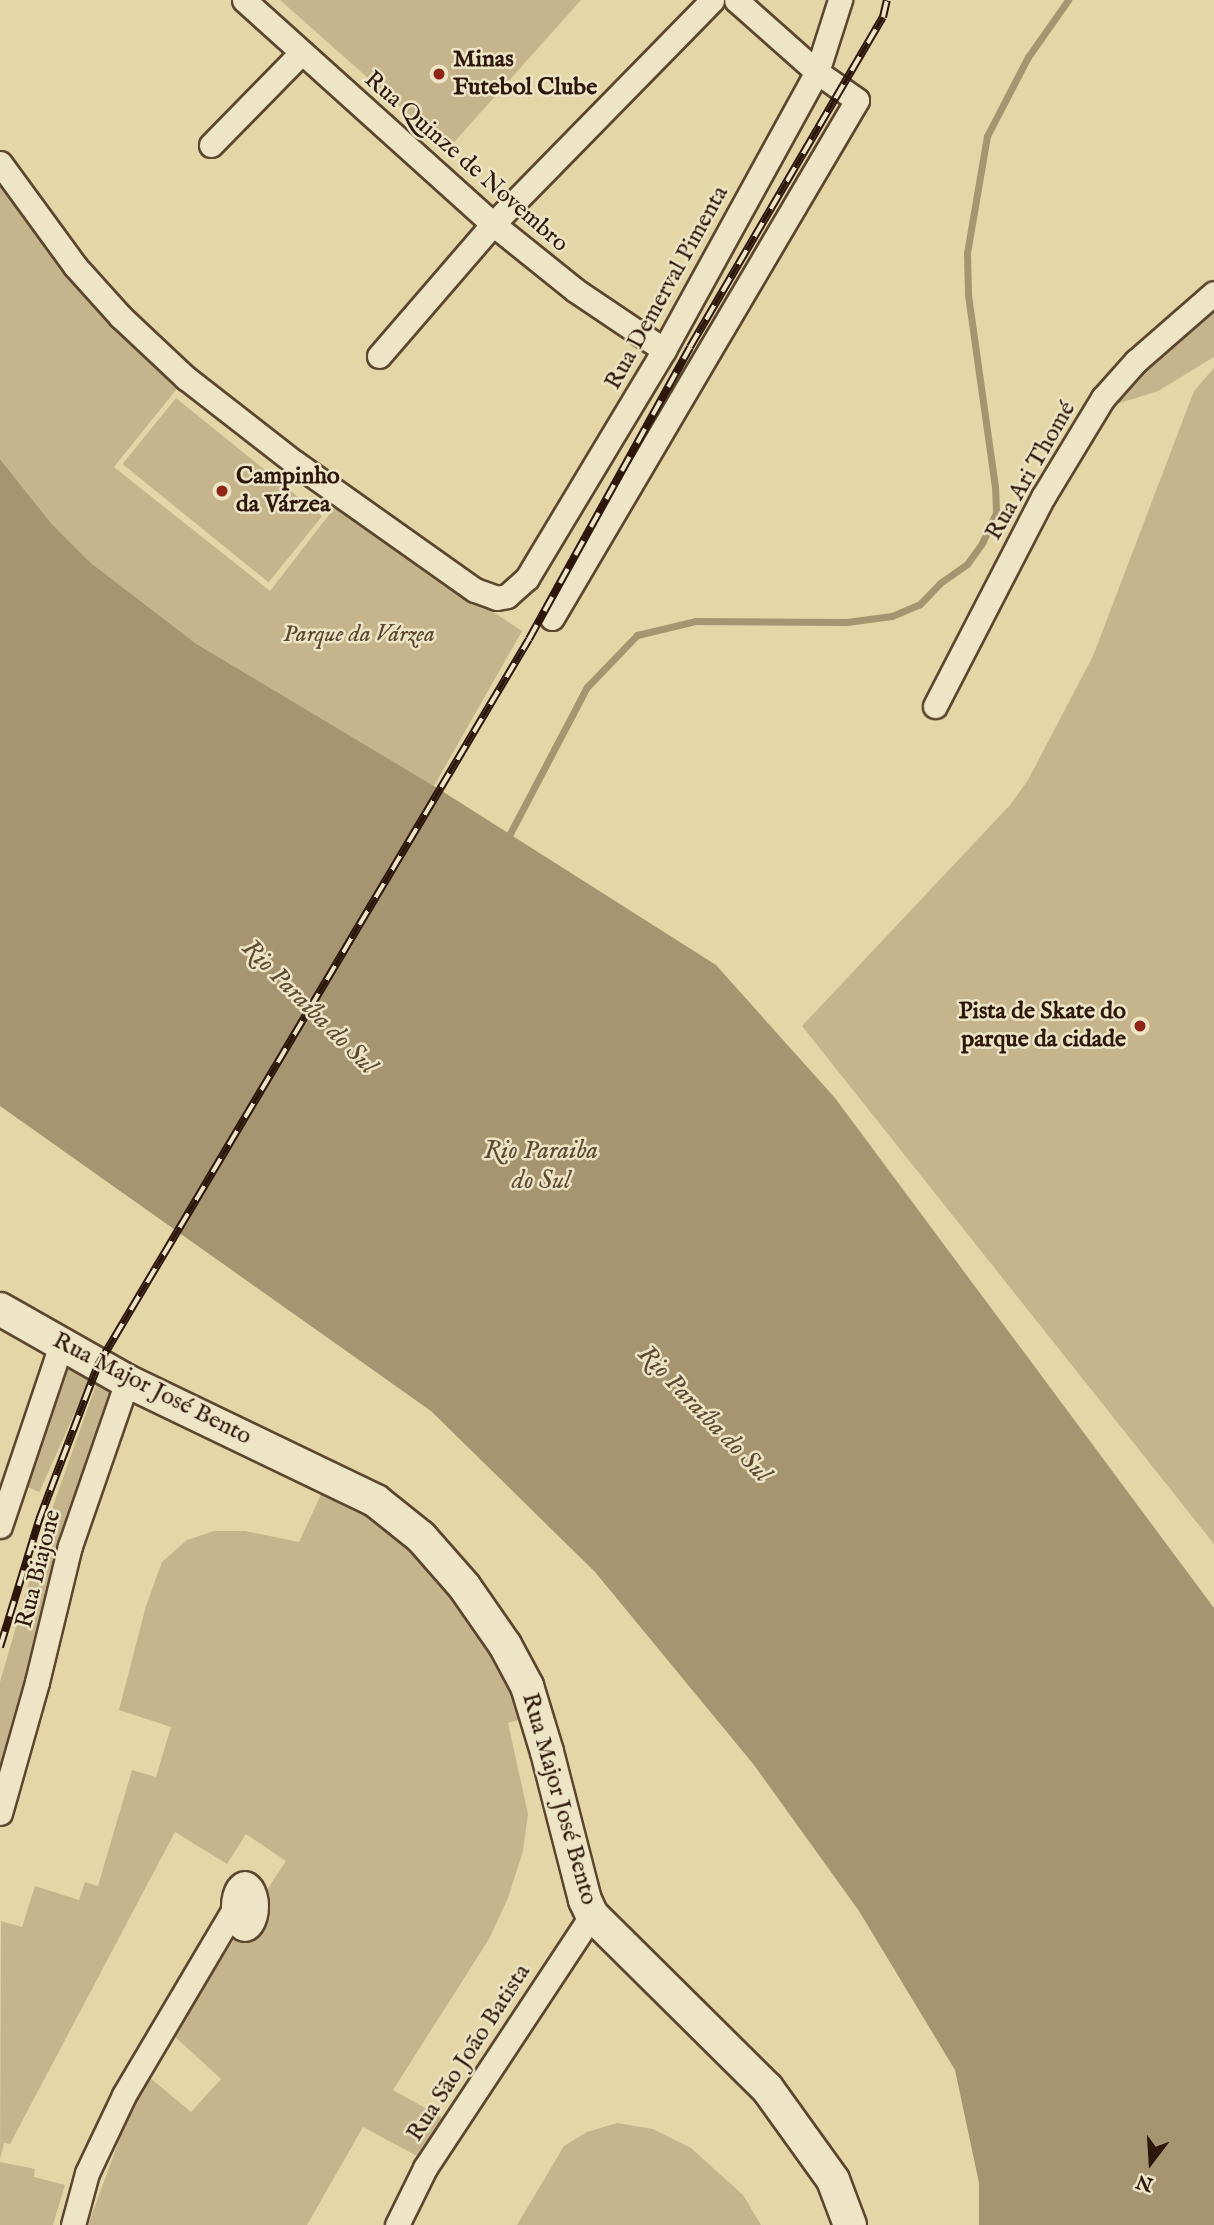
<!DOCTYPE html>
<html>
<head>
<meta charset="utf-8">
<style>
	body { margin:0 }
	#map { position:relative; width:1214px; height:2225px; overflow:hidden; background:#e5d6a7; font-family:"IM FELL English",serif }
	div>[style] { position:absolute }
	.green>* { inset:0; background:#c6b58c; transform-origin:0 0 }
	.water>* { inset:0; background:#a79571 }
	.stream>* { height:7px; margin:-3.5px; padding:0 3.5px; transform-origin:3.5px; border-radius:3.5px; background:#a79571 }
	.roads { filter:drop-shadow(2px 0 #5c4630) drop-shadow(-2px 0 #5c4630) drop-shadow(0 2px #5c4630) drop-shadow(0 -2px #5c4630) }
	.street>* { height:23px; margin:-11.5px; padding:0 11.5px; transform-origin:11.5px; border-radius:11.5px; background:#eee4c6 }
	.street>.ring { margin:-11.5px; padding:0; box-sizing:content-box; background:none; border:23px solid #eee4c6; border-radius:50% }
	.secondary>* { height:32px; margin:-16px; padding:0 16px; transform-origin:16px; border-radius:16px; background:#eee4c6 }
	.rail>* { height:8px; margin-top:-4px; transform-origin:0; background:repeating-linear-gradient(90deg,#eee4c6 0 16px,#2e1608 0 32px); box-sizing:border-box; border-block:2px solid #2e1608 }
	.dots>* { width:19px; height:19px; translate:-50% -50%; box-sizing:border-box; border:4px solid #eee4c6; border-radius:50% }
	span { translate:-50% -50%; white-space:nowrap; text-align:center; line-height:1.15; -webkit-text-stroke:5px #eee4c6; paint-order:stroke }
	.poi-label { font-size:24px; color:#2e1608; font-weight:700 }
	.left { translate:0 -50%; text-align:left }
	.right { translate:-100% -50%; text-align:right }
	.street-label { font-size:24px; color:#2e1608 }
	.park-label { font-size:24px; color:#5c4630; font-style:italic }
	.water-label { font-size:26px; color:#5e4932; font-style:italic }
	.north { position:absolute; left:1116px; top:2127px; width:70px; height:70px; -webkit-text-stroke:5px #eee4c6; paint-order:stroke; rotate:197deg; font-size:19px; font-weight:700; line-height:28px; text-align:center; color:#2e1608 }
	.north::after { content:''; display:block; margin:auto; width:24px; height:32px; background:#2e1608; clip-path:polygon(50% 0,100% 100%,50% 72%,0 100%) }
</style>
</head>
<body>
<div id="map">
	<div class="green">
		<div style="clip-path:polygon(280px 0,581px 0,448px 149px)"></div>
		<div style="clip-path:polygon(0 171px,184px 380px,114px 467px,270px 591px,335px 507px,522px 631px,434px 786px,195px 643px,142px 606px,92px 564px,51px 523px,0 459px)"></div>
		<div style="clip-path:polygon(1214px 298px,1214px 357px,1158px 391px,1104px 408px)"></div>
		<div style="clip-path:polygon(1214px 368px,1214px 1544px,802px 1026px,1010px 805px,1028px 780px,1093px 656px,1194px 391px)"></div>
		<div style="left:176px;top:398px;width:188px;height:85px;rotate:39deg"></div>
		<div style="left:70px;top:1357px;width:27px;height:136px;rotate:24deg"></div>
		<div style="clip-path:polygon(97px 1382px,111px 1387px,56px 1562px,0 1788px,0 1682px,42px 1537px)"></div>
		<div style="clip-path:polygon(324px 1488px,391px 1527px,485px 1632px,525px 1718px,508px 1723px,528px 1814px,523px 1851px,508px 1898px,489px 1939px,393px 2090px,443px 2118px,419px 2157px,363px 2127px,307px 2225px,88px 2225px,131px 2108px,149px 2077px,191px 2112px,221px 2079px,172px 2034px,286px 1861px,246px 1834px,227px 1864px,175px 1832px,10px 2144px,4px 2143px,0 2159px,1px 1921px,22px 1927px,35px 1886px,79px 1900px,85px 1882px,98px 1886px,132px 1770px,156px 1777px,171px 1727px,119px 1710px,146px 1606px,162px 1562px,187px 1540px,214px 1531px,245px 1531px,299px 1542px)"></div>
		<div style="clip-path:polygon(617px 2123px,653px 2129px,691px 2148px,743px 2195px,761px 2225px,517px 2225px,564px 2146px,587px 2132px)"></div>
		<div style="clip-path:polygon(0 2162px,35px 2169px,34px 2177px,65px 2185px,53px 2225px,0 2225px)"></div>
	</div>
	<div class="water">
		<div style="clip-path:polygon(0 459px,51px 523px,92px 564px,195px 643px,434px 786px,716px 965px,835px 1098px,1214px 1608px,1214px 2225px,979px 2225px,979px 2183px,955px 2070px,859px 1911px,754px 1765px,595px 1572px,431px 1411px,0 1106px)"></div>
	</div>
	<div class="stream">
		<div style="left:505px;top:843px;width:176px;rotate:-62.3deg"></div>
		<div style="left:587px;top:687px;width:72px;rotate:-46.1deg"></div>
		<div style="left:637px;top:635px;width:61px;rotate:-13.3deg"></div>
		<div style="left:696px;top:621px;width:151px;rotate:0.4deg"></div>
		<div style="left:847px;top:622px;width:45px;rotate:-7.6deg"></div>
		<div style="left:892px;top:616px;width:30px;rotate:-23deg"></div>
		<div style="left:920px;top:604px;width:29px;rotate:-46deg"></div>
		<div style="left:940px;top:583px;width:33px;rotate:-35deg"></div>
		<div style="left:967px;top:564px;width:26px;rotate:-54deg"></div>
		<div style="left:982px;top:543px;width:33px;rotate:-65deg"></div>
		<div style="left:996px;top:513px;width:26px;rotate:-92deg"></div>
		<div style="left:995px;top:487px;width:195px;rotate:-98deg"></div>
		<div style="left:968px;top:294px;width:41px;rotate:-91.4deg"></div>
		<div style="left:967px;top:253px;width:119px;rotate:-80.3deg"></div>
		<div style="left:987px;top:136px;width:89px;rotate:-62.6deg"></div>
		<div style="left:1028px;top:57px;width:70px;rotate:-54.9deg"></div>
	</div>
	<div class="roads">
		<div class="street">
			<div style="left:244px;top:0;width:335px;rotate:42deg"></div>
			<div style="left:493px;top:224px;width:105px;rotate:38.8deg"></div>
			<div style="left:575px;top:290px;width:107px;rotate:34deg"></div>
			<div style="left:211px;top:145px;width:129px;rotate:-45.6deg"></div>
			<div style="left:0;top:163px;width:127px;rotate:53.9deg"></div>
			<div style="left:75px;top:266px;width:69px;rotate:48deg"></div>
			<div style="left:121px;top:317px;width:89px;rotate:43.2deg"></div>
			<div style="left:186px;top:378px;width:137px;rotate:37.9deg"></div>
			<div style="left:294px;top:462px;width:222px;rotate:35.3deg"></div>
			<div style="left:475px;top:590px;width:23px;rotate:20deg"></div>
			<div style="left:497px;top:598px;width:10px;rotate:-11deg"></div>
			<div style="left:507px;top:596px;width:27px;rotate:-42deg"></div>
			<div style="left:527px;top:578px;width:266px;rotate:-59deg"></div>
			<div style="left:664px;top:350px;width:317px;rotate:-61.2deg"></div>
			<div style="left:817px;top:72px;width:76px;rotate:-72.3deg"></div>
			<div style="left:379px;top:356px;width:174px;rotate:-49.2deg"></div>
			<div style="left:493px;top:224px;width:313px;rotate:-45.6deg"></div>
			<div style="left:552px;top:618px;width:601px;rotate:-59.51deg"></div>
			<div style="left:857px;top:100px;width:49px;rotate:-145deg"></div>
			<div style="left:817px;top:72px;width:108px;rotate:-138.4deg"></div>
			<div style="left:935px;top:706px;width:235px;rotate:-62.7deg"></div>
			<div style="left:1043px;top:497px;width:116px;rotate:-58.8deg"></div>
			<div style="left:1103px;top:398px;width:50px;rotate:-48.3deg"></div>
			<div style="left:1136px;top:361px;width:103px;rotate:-41.1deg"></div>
			<div style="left:0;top:1526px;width:191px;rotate:-71.4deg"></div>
			<div style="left:0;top:1813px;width:136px;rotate:-74.2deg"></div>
			<div style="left:37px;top:1682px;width:140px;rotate:-76.4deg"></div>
			<div style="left:70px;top:1546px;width:175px;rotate:-70.9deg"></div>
			<div class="ring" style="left:233px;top:1883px;width:-3px;height:-3px"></div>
			<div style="left:73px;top:2225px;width:54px;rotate:-74.9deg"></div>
			<div style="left:87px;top:2173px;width:86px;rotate:-64.6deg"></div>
			<div style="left:124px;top:2095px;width:224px;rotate:-59.4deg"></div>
			<div style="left:397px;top:2225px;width:64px;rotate:-63.8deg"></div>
			<div style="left:425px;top:2168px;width:303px;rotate:-56.6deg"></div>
		</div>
		<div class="secondary">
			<div style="left:0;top:1309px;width:146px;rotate:29.6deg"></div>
			<div style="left:127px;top:1381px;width:276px;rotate:25.7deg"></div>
			<div style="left:376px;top:1501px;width:58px;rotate:38.7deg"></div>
			<div style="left:421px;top:1537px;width:65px;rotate:48.7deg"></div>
			<div style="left:464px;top:1586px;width:72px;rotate:55.2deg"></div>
			<div style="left:505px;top:1645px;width:47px;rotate:61.8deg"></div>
			<div style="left:527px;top:1686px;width:69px;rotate:73.1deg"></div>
			<div style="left:547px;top:1752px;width:153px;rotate:75.6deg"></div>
			<div style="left:585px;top:1900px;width:17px;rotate:65deg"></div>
			<div style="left:592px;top:1915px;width:246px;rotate:44.7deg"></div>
			<div style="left:767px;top:2088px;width:113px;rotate:54.3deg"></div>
			<div style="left:833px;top:2180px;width:48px;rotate:69.3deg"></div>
		</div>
	</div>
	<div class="rail">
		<div style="left:0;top:1647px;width:133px;rotate:-72.9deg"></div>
		<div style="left:39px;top:1520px;width:166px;rotate:-69.2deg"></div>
		<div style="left:98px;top:1365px;width:844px;rotate:-59.3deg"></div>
		<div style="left:529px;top:639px;width:333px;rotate:-61.1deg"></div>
		<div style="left:690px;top:347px;width:382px;rotate:-59.7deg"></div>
		<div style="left:883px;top:17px;width:17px;rotate:-77deg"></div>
	</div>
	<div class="dots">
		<div style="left:439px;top:74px;background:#8f2418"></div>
		<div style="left:222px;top:491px;background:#8f2418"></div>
		<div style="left:1140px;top:1026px;background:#8f2418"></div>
	</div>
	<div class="poi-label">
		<span class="left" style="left:453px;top:74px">Minas<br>Futebol Clube</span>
		<span class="left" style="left:236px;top:491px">Campinho<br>da Várzea</span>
		<span class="right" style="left:1126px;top:1026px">Pista de Skate do<br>parque da cidade</span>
	</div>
	<div class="street-label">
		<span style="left:466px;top:162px;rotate:41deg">Rua Quinze de Novembro</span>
		<span style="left:667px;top:288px;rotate:-61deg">Rua Demerval Pimenta</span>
		<span style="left:1031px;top:471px;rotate:-60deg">Rua Ari Thomé</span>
		<span style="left:152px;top:1389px;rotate:27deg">Rua Major José Bento</span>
		<span style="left:39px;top:1569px;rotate:-76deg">Rua Biajone</span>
		<span style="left:559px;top:1799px;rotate:74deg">Rua Major José Bento</span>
		<span style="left:469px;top:2053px;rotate:-57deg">Rua São João Batista</span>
	</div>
	<div class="park-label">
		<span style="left:359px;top:635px">Parque da Várzea</span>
	</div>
	<div class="water-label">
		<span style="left:309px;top:1007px;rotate:45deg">Rio Paraíba do Sul</span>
		<span style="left:541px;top:1166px">Rio Paraiba<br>do Sul</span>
		<span style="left:704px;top:1414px;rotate:46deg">Rio Paraíba do Sul</span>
	</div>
	<div class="north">N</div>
</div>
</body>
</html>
